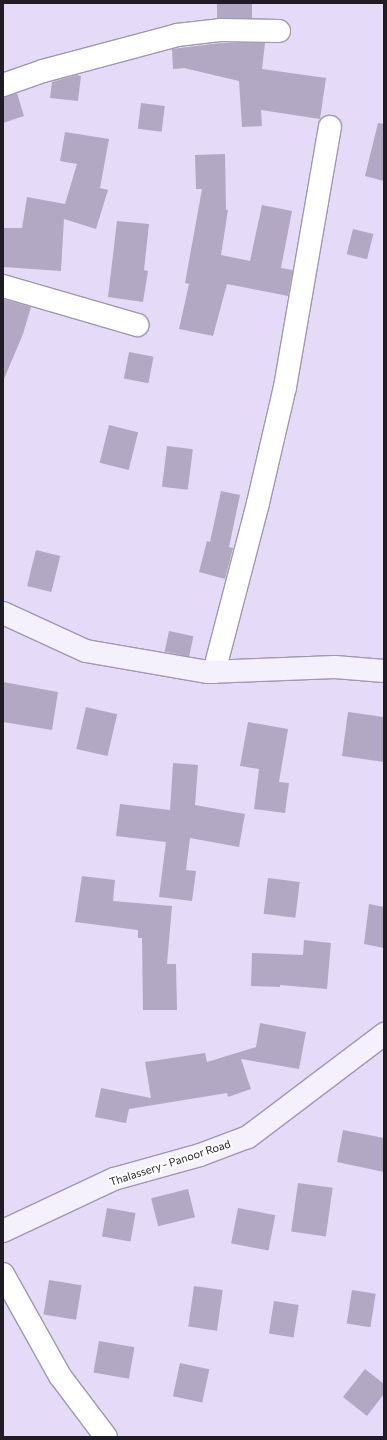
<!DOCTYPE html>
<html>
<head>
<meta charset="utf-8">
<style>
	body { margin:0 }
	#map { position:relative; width:387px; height:1440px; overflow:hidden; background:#e5dbf8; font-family:Commissioner,sans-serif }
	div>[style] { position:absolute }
	.building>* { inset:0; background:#b2a8c4; transform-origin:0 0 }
	.roads { filter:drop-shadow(1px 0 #a097b2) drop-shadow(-1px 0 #a097b2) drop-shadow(0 1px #a097b2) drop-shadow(0 -1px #a097b2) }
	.street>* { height:22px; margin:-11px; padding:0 11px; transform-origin:11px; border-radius:11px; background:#fff }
	.secondary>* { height:22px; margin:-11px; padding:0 11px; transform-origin:11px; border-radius:11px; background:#f4f0fc }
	span { translate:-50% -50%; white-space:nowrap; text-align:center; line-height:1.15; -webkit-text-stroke:4px #fff; paint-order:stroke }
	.street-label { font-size:11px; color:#1f1c26 }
	.frame { position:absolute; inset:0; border:4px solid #1f1c26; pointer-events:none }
</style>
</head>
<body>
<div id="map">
	<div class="building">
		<div style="left:217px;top:3px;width:35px;height:15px"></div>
		<div style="clip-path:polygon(221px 43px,265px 43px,262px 69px,326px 78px,320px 119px,261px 110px,262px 126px,242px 127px,239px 81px,184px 68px,173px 69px,172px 49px)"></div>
		<div style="clip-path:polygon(76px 75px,81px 76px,78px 101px,50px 98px,52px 82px)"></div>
		<div style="clip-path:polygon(17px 93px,24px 116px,3px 123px,3px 97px)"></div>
		<div style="left:141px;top:103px;width:24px;height:26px;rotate:7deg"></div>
		<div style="clip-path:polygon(378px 123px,384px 124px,384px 181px,365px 176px)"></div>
		<div style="clip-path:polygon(65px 132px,109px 139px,100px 188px,108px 190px,96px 229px,64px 219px,61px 271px,3px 267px,3px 228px,22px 228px,27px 197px,65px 204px,77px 164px,60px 161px)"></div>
		<div style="clip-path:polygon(225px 154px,226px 210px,228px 210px,221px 255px,250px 261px,262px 205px,292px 211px,281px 268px,293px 270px,288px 296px,227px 284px,213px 336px,179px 329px,189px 284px,185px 283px,202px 189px,196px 189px,195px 155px)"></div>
		<div style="clip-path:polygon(117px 221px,149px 224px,144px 270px,148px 271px,143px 302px,108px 297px)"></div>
		<div style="left:353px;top:229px;width:21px;height:26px;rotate:14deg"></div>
		<div style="clip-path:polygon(3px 299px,31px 307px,23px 334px,4px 379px)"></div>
		<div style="left:129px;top:352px;width:25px;height:27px;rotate:11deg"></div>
		<div style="left:109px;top:425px;width:30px;height:39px;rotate:14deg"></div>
		<div style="left:167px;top:446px;width:26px;height:41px;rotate:7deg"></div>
		<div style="clip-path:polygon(221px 491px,240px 495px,229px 547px,233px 548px,225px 579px,199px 572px,207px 541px,210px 542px)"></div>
		<div style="left:36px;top:550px;width:25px;height:37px;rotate:14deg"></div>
		<div style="left:169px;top:631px;width:25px;height:21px;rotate:12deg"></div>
		<div style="clip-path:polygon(3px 682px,58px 692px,52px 730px,3px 722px)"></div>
		<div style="left:86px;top:707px;width:32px;height:43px;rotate:13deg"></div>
		<div style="clip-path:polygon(348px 712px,384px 717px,384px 762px,342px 756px)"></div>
		<div style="clip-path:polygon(248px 722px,288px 729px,279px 782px,289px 783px,285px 813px,254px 809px,259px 769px,240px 766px)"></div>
		<div style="clip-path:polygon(173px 763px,198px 765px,195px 805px,245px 814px,239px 847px,190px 838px,186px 870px,196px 871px,192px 901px,159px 897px,166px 842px,116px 836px,120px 804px,170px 810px)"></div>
		<div style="clip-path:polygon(82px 876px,115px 880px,113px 901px,172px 906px,167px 964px,176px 964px,177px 1010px,143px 1010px,142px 938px,138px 938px,138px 930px,75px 922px)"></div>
		<div style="left:268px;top:878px;width:32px;height:36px;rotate:7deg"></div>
		<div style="clip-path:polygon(369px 904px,384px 907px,384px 948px,364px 944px)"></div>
		<div style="clip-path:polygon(304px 940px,331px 943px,327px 989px,280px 985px,280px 987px,251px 986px,252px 953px,303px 955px)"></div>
		<div style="clip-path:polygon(260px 1023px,306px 1032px,299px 1069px,241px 1059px,251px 1089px,228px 1097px,227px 1093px,129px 1109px,126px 1123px,95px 1117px,101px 1088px,151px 1098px,145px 1062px,205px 1053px,207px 1062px,256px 1047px)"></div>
		<div style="clip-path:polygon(343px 1130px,384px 1138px,384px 1172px,337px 1162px)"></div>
		<div style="left:298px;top:1183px;width:35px;height:49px;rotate:8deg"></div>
		<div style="left:188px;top:1189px;width:29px;height:38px;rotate:76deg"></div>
		<div style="left:107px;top:1208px;width:29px;height:29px;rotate:10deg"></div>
		<div style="left:238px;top:1208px;width:38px;height:36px;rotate:11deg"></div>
		<div style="left:49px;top:1280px;width:33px;height:35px;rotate:9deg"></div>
		<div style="left:194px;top:1286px;width:29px;height:41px;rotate:8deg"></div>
		<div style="left:352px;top:1290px;width:24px;height:34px;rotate:9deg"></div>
		<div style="left:274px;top:1301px;width:25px;height:33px;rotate:9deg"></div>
		<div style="left:99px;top:1341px;width:36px;height:32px;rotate:10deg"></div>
		<div style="left:180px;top:1363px;width:30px;height:34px;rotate:12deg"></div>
		<div style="clip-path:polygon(365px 1369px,384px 1384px,384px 1394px,367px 1416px,343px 1397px)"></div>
	</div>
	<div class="roads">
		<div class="street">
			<div style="left:3px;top:85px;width:42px;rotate:-19.3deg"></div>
			<div style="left:43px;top:71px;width:139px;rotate:-15deg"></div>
			<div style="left:177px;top:35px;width:43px;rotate:-6.6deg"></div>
			<div style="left:220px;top:30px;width:59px;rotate:1deg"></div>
			<div style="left:3px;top:286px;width:140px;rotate:16.2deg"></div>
			<div style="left:214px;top:672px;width:175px;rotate:-75.4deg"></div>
			<div style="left:258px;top:503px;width:119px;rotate:-76.9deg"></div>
			<div style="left:285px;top:387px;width:264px;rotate:-80.2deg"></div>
			<div style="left:3px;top:1274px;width:117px;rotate:60.8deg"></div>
			<div style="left:60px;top:1376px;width:76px;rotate:53deg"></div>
		</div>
		<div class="secondary">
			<div style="left:3px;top:613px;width:91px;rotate:24.6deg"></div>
			<div style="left:86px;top:651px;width:124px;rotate:9.8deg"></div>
			<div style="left:208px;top:672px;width:127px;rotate:-2.3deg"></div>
			<div style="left:335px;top:667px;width:49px;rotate:4.7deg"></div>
			<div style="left:3px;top:1231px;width:123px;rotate:-25.1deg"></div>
			<div style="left:114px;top:1179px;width:89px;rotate:-15.6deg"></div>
			<div style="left:200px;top:1155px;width:51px;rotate:-20.6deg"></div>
			<div style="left:248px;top:1137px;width:171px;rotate:-37.1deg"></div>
		</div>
	</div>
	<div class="street-label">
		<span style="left:170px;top:1163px;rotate:-18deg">Thalassery - Panoor Road</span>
	</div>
	<div class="frame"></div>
</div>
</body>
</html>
